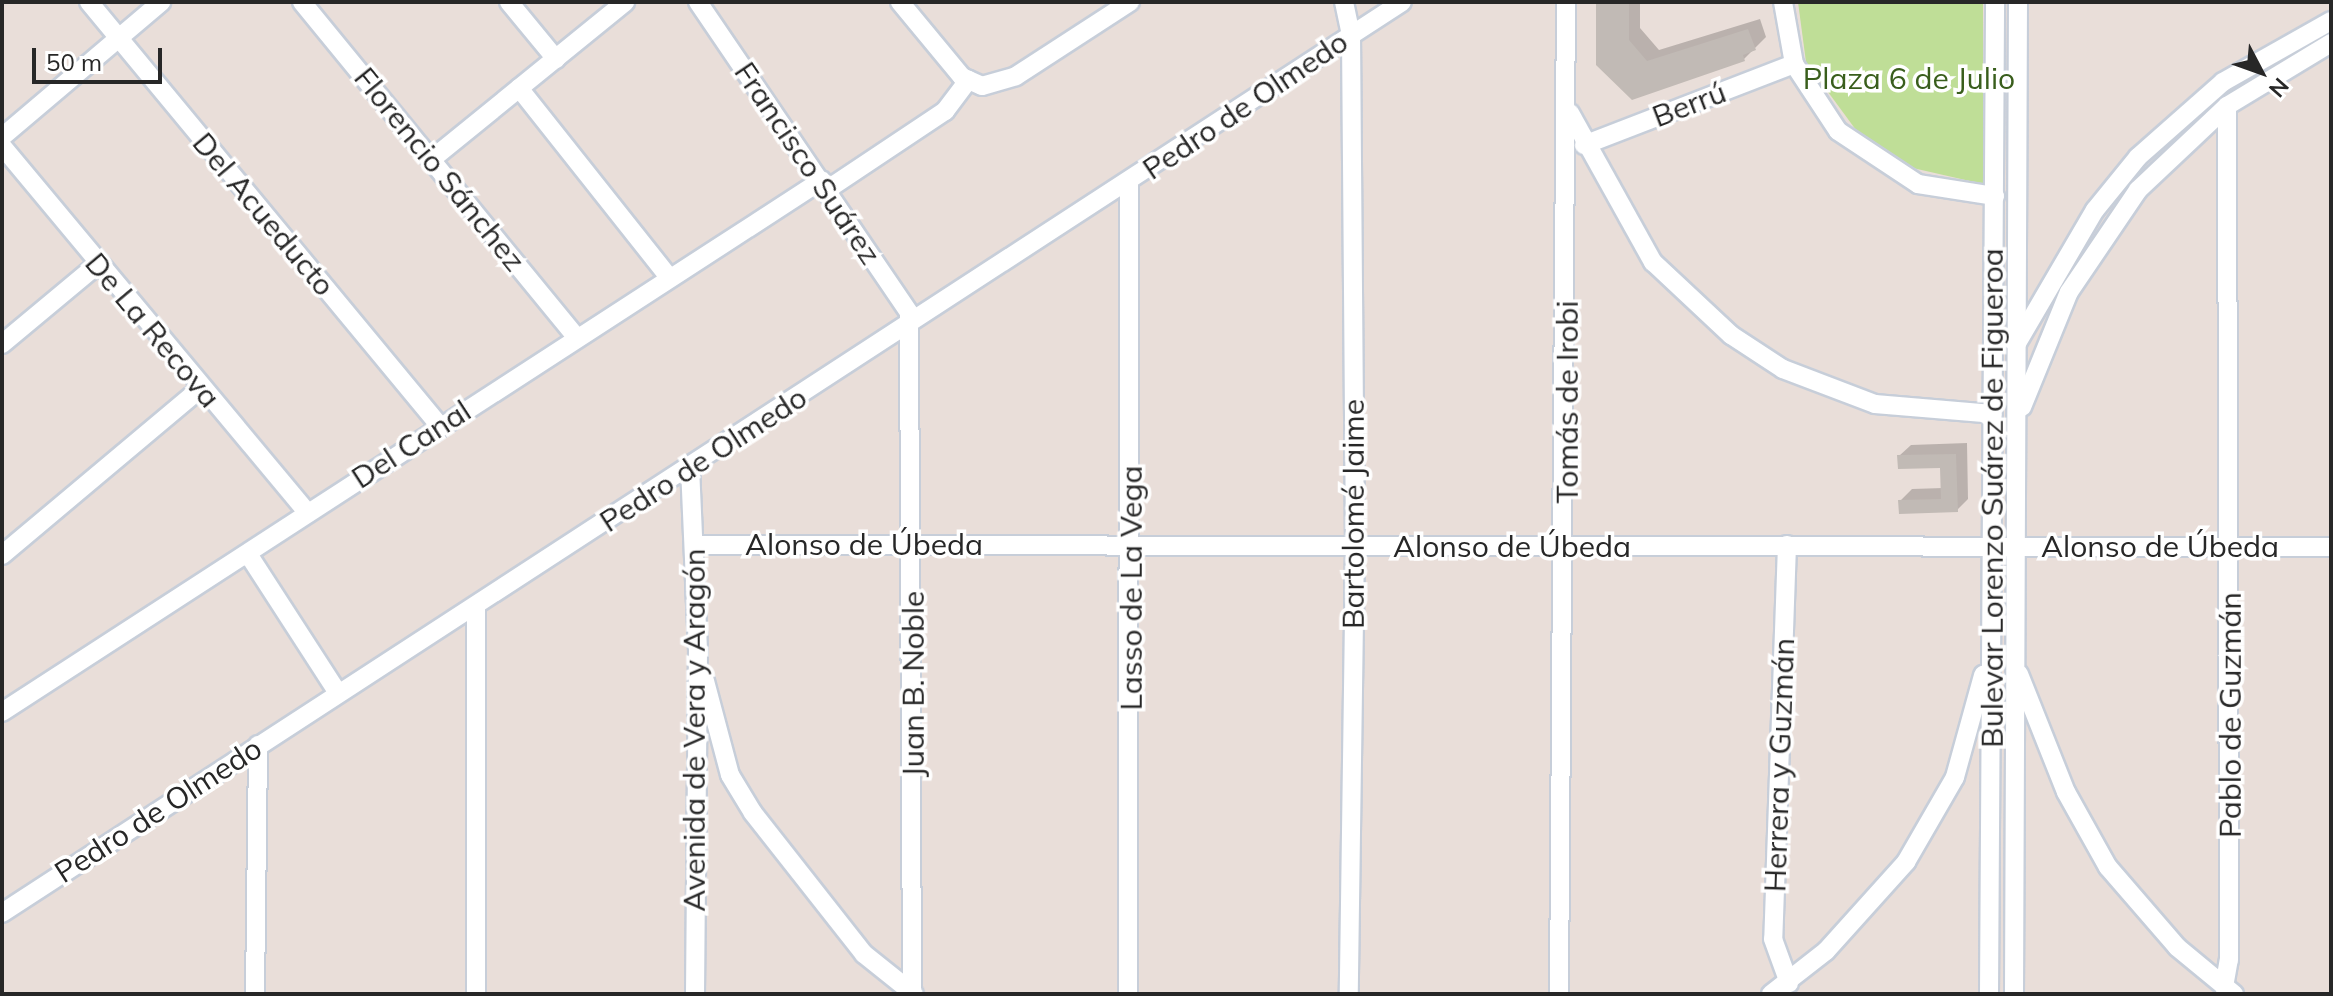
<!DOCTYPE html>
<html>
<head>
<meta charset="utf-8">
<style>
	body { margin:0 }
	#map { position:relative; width:2333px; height:996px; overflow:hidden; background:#e9ded9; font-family:Mulish,sans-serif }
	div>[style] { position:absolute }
	.green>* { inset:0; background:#bfde97 }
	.shadow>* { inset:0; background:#0003 }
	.building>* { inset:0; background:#c1bab5 }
	.roads { filter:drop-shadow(2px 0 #c7ced9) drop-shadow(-2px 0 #c7ced9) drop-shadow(0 2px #c7ced9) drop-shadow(0 -2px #c7ced9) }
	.minor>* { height:18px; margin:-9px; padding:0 9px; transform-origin:9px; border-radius:9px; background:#fff }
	span { translate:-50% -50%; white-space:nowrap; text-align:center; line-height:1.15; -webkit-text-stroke:7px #fff; paint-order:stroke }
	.park-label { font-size:30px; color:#395e1c }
	.street-label { font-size:30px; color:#272727 }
	.frame { position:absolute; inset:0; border:4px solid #272727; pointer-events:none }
	.north { position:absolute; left:2221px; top:32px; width:80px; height:80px; -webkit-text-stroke:6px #fff; paint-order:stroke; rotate:131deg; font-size:22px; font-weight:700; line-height:32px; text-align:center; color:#272727 }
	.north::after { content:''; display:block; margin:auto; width:28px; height:36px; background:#272727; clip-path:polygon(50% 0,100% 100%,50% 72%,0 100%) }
	.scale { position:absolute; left:32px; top:48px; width:130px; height:36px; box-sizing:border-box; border:4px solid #272727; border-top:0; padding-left:10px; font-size:24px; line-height:28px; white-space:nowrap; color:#272727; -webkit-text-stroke:6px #fff; paint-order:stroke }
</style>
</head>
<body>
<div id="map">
	<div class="green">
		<div style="clip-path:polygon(1798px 2px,1983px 2px,1983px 184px,1904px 166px,1856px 130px,1806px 62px)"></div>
	</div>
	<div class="shadow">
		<div style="clip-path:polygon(1598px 2px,1640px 2px,1640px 28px,1659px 50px,1760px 19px,1766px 37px,1744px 59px,1632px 98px)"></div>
		<div style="clip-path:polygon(1967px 443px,1968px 499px,1957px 510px,1900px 501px,1912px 489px,1943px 488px,1942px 466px,1899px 456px,1911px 445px)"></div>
	</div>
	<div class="building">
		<div style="clip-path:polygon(1596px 2px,1629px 2px,1629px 40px,1647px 61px,1748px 29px,1756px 50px,1743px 55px,1745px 61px,1632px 100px,1596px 65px)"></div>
		<div style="clip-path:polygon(1956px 454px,1958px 512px,1899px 514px,1898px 500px,1941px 499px,1940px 468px,1898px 469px,1897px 455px)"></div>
	</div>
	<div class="roads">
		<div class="minor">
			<div style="left:89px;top:2px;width:549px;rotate:50.39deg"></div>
			<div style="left:302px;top:2px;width:433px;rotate:50.7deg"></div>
			<div style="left:509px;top:2px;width:74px;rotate:50.5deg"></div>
			<div style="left:698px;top:2px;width:376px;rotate:55.8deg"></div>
			<div style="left:909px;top:313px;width:680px;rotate:89.75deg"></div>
			<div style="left:900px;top:2px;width:97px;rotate:50.4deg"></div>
			<div style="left:962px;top:77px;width:22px;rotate:24deg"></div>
			<div style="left:982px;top:86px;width:35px;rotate:-16deg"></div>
			<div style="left:1016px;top:76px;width:136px;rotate:-33deg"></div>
			<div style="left:1344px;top:2px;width:34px;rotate:78deg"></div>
			<div style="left:1351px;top:35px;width:511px;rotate:89.55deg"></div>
			<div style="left:1355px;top:546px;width:448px;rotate:90.8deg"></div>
			<div style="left:1783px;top:2px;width:63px;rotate:79.9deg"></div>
			<div style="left:1794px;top:64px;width:80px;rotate:56.7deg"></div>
			<div style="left:1838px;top:131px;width:96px;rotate:33.5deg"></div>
			<div style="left:1918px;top:184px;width:78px;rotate:8.9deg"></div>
			<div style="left:519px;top:88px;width:241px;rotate:51.6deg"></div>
			<div style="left:1570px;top:113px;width:171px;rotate:60.9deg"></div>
			<div style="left:1653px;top:262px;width:107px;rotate:43.1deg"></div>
			<div style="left:1731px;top:335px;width:62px;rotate:33.2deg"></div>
			<div style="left:1783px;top:369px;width:98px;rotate:20.8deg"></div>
			<div style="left:1875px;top:404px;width:118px;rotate:4.8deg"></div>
			<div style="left:2px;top:137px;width:209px;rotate:-40.3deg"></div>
			<div style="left:1584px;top:145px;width:225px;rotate:-21.1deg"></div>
			<div style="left:2px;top:146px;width:476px;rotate:50.2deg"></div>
			<div style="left:432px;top:159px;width:249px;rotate:-39.1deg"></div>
			<div style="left:828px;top:189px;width:141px;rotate:-33.7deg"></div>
			<div style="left:945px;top:111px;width:39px;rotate:-53deg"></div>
			<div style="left:2px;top:344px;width:125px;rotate:-39.8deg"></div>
			<div style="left:2016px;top:345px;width:156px;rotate:-59.7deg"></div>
			<div style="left:2095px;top:210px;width:68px;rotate:-50.9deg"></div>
			<div style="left:2138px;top:157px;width:113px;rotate:-41.4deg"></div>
			<div style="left:2223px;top:82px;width:124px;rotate:-29.5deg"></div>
			<div style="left:2022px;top:407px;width:124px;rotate:-67.8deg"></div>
			<div style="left:2069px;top:292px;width:123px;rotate:-55.9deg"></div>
			<div style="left:2138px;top:190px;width:122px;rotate:-43.3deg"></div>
			<div style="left:2227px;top:106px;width:122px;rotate:-31.2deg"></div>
			<div style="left:690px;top:467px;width:183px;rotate:87.5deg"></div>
			<div style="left:698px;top:650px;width:344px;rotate:90.5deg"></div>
			<div style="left:694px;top:545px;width:1637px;rotate:0.07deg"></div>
			<div style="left:1787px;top:545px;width:394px;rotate:92deg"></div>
			<div style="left:1773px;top:939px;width:47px;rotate:70deg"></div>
			<div style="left:248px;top:554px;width:166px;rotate:57.1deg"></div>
			<div style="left:2px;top:555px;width:260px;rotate:-40deg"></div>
			<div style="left:476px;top:606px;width:388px;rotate:90deg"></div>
			<div style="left:2019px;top:674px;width:127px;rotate:68.3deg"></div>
			<div style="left:2066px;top:792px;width:86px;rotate:60.8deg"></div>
			<div style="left:2108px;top:867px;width:106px;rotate:49.2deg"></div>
			<div style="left:2177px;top:947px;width:74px;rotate:39.5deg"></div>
			<div style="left:705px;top:681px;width:97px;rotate:75.1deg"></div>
			<div style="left:730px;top:775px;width:44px;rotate:58.8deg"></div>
			<div style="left:753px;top:813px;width:179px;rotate:51.8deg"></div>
			<div style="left:864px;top:954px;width:64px;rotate:38.7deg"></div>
			<div style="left:2px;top:712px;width:977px;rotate:-32.97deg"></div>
			<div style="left:2px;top:913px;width:1670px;rotate:-33.05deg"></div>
			<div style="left:2224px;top:987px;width:27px;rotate:-80deg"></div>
			<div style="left:2229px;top:960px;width:854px;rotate:-90.13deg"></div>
			<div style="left:255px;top:994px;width:249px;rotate:-89.3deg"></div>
			<div style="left:1128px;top:994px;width:812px;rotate:-89.93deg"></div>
			<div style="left:1559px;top:994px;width:992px;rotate:-89.6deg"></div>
			<div style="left:1771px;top:994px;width:70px;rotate:-38deg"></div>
			<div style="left:1826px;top:951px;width:120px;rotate:-48deg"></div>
			<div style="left:1906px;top:862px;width:98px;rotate:-60deg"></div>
			<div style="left:1955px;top:777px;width:106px;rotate:-74.6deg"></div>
			<div style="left:1989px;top:994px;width:992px;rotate:-89.65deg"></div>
			<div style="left:2014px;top:994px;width:992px;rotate:-89.77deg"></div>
		</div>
	</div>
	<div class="park-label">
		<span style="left:1909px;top:78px">Plaza 6 de Julio</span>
	</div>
	<div class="street-label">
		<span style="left:1689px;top:104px;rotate:-21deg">Berrú</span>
		<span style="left:1245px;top:105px;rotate:-34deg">Pedro de Olmedo</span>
		<span style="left:808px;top:163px;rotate:56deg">Francisco Suárez</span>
		<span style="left:440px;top:169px;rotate:51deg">Florencio Sánchez</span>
		<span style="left:264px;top:214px;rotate:50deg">Del Acueducto</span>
		<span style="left:153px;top:330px;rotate:50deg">De La Recova</span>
		<span style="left:1567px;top:402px;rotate:-90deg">Tomás de Irobi</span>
		<span style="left:411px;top:444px;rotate:-33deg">Del Canal</span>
		<span style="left:703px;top:459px;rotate:-33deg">Pedro de Olmedo</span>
		<span style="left:1992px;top:498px;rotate:-90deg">Bulevar Lorenzo Suárez de Figueroa</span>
		<span style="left:1353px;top:514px;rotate:-90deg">Bartolomé Jaime</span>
		<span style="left:864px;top:544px">Alonso de Úbeda</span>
		<span style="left:1512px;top:546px">Alonso de Úbeda</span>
		<span style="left:2160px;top:546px">Alonso de Úbeda</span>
		<span style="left:1131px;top:588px;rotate:-90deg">Lasso de La Vega</span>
		<span style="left:913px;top:684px;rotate:-90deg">Juan B. Noble</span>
		<span style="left:2230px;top:715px;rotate:-90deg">Pablo de Guzmán</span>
		<span style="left:694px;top:730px;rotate:-90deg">Avenida de Vera y Aragón</span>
		<span style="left:1779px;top:765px;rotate:-88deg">Herrera y Guzmán</span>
		<span style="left:158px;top:810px;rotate:-33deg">Pedro de Olmedo</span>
	</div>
	<div class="frame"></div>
	<div class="north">N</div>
	<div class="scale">50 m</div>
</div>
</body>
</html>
